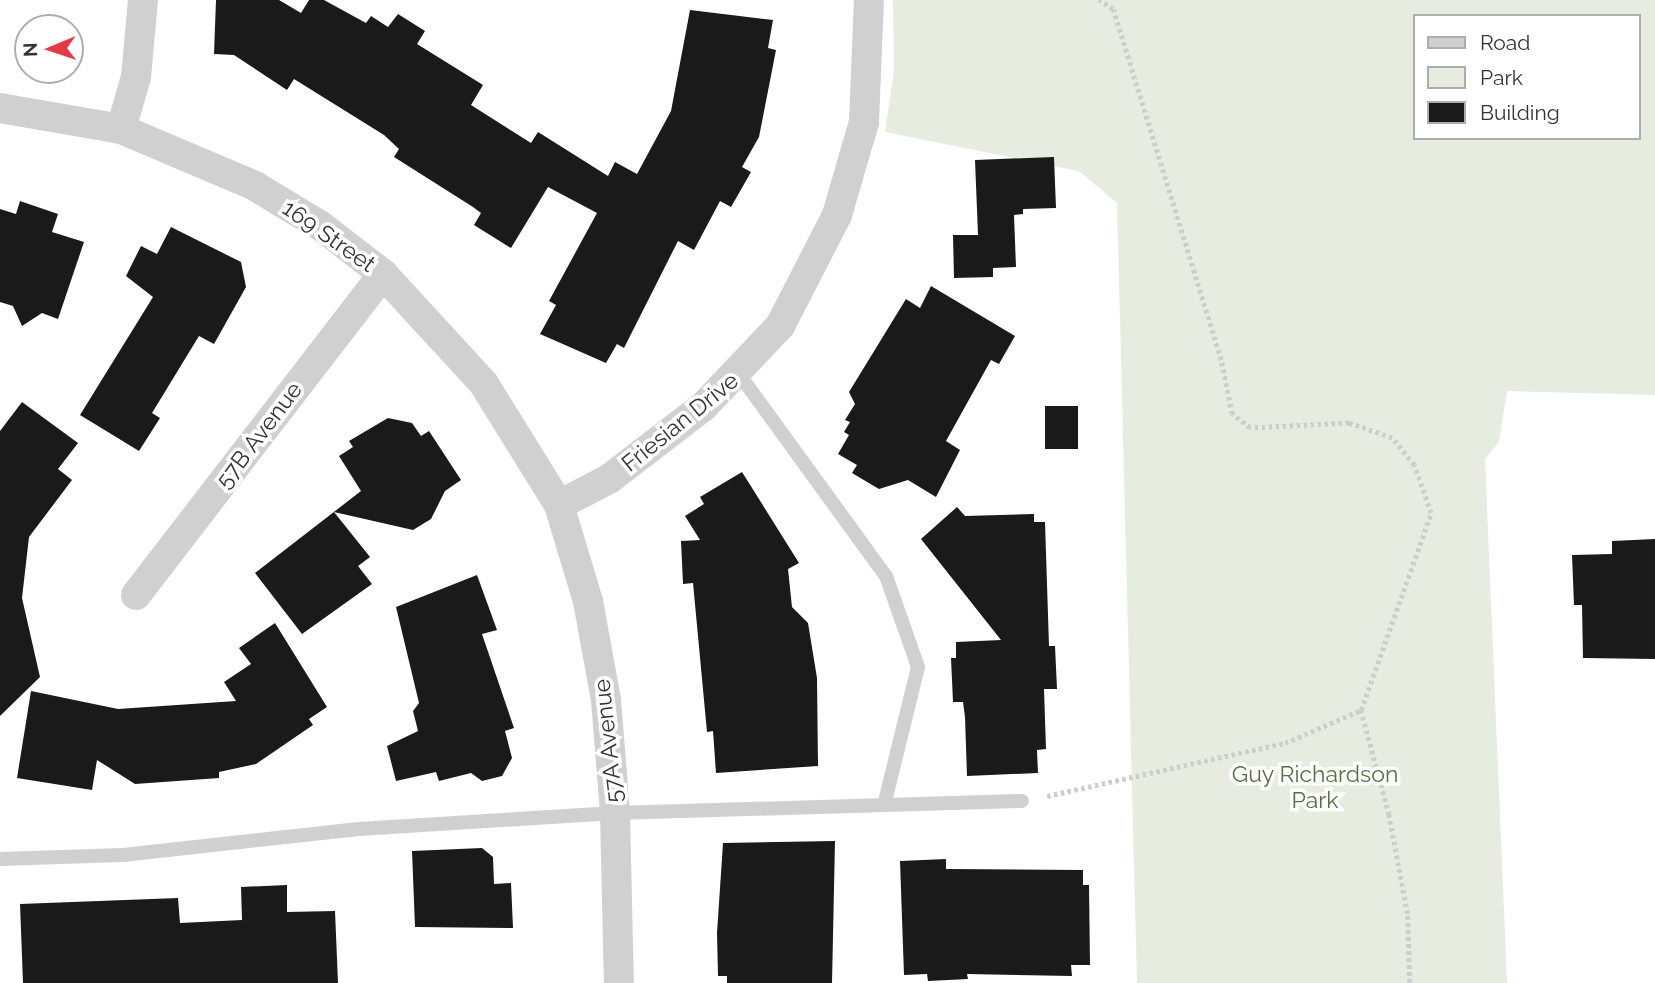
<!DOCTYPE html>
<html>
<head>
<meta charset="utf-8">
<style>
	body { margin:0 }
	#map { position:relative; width:1655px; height:983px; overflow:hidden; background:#fff; font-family:Raleway,sans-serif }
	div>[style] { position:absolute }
	.green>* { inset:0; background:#e6ecdf }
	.building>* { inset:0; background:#1a1a1a; transform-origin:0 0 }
	.path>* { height:4.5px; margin-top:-2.25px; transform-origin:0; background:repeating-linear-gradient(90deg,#cdcdcd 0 3.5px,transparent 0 7px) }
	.lane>* { height:14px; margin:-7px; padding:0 7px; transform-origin:7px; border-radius:7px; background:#d0d0d0 }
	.street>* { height:30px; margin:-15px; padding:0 15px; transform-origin:15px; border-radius:15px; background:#d0d0d0 }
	span { translate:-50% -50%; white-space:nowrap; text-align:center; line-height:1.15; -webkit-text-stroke:7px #fff; paint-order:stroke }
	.street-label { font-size:23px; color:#333 }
	.park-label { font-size:23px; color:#56703f }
	.legend { position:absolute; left:1413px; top:14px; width:228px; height:126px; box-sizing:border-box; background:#fff; border:2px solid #adadad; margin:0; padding:9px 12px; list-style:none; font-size:21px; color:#333 }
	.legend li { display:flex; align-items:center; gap:14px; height:35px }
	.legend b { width:35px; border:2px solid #adadad }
	.north { position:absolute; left:14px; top:14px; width:70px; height:70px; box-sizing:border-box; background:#fff; border:2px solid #adadad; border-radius:50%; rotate:268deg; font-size:19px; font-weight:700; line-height:28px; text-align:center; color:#333 }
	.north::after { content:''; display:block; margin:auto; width:24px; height:32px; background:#e63946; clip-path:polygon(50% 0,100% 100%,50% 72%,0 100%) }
</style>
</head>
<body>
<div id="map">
	<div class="green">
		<div style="clip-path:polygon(evenodd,893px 0,1655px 0,1655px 395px,1507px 391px,1499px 442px,1485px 459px,1507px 983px,1137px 983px,1117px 203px,1079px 171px,885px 132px,894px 71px,893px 0,1415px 16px,1639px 16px,1639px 138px,1415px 138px,1415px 16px)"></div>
	</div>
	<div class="building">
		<div style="clip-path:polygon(216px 0,279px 0,301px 13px,309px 0,324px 0,366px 23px,371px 16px,388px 27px,398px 14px,425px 31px,417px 44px,483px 85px,471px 105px,531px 143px,538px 132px,608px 176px,615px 162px,637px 174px,671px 111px,690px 10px,773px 20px,768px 48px,776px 50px,759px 137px,742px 167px,751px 172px,731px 207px,720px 201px,694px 250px,678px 241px,624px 348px,617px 344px,606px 363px,540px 334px,556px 305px,549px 301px,597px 213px,548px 187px,511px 248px,474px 225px,481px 213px,473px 207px,394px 157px,399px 149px,384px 135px,294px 79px,287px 90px,234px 55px,214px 54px)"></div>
		<div style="clip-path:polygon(1054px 157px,1056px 208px,1023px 209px,1023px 214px,1014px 215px,1016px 267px,993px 268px,993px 277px,954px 278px,953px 235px,978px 235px,975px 160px)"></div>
		<div style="clip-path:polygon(20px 201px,58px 214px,52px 232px,84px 242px,58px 319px,42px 313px,22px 326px,13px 306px,0 302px,0 209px,16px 214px)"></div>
		<div style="clip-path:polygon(171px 227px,241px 262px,246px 287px,214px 344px,199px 336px,152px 413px,160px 418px,139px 451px,80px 415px,153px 297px,126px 276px,141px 246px,157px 254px)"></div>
		<div style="clip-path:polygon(931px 286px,1015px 336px,999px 364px,991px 360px,946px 441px,960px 450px,936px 497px,908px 480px,879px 489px,852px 473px,857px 465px,838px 454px,849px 435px,844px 432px,850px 422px,845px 420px,855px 404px,849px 392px,906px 299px,920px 308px)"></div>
		<div style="clip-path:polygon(22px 402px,78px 443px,58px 469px,72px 480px,29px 537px,22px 598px,40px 677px,0 716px,0 431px)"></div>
		<div style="left:1045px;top:406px;width:33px;height:43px"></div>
		<div style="clip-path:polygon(388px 418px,412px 423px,421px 436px,429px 431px,461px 480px,445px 491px,431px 519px,413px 530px,334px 512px,370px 557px,358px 566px,372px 584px,302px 634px,255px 573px,361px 491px,339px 456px,353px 447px,349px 441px)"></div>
		<div style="clip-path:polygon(742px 472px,799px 563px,788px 569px,792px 607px,808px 623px,817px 678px,818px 766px,716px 773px,713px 731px,707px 732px,693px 583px,683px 584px,681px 541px,700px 540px,685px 516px,704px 504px,700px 497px)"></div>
		<div style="clip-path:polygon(957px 507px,965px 516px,1034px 514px,1034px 522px,1045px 522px,1049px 646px,1055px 646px,1057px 689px,1044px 689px,1046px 749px,1037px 750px,1038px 773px,967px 776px,965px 717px,963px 702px,953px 702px,951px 658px,956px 658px,956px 642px,1001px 640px,921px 539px)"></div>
		<div style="clip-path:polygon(1655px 539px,1655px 659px,1583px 658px,1582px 605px,1574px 605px,1572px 555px,1612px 554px,1612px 541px)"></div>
		<div style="clip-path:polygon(477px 575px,497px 630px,482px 634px,514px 728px,505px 731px,512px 758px,502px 776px,482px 781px,471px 773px,439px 781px,436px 772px,396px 781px,387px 746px,418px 731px,413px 711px,419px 703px,396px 607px)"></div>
		<div style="clip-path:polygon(275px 623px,327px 707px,309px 719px,313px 725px,256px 764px,219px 772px,219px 778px,135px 784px,97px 760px,92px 790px,17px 778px,31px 691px,118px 709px,236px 701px,224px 682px,251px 664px,239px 648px)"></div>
		<div style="clip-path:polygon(835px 841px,832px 983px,727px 983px,727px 976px,718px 976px,717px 933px,723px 843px)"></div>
		<div style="clip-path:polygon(482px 848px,493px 857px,494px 884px,511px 883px,513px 928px,415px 927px,412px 851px)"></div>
		<div style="clip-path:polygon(946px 859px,946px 869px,1083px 870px,1083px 885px,1089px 885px,1090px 965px,1071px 965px,1072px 976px,967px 974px,968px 979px,928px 981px,927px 974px,904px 975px,900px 861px)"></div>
		<div style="clip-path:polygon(287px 885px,287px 912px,335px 911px,338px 983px,23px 983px,20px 904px,178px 898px,180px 923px,242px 920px,241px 887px)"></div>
	</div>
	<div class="path">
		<div style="left:1361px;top:710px;width:108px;rotate:74.9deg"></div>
		<div style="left:1389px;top:814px;width:104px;rotate:79.4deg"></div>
		<div style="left:1408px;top:916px;width:67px;rotate:88.3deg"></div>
		<div style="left:1047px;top:796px;width:244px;rotate:-12.6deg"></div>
		<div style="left:1285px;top:743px;width:83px;rotate:-23.5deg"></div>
		<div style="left:1361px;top:710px;width:209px;rotate:-70.4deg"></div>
		<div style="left:1431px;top:513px;width:51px;rotate:-109.5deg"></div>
		<div style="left:1414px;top:465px;width:35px;rotate:-129deg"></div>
		<div style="left:1392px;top:438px;width:46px;rotate:-160.8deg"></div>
		<div style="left:1349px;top:423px;width:99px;rotate:177.1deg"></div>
		<div style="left:1250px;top:428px;width:23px;rotate:-142deg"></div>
		<div style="left:1232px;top:414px;width:55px;rotate:-101.5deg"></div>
		<div style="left:1221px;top:360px;width:367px;rotate:-107.1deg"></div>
		<div style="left:1113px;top:9px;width:17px;rotate:-147deg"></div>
	</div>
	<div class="lane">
		<div style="left:739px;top:374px;width:250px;rotate:54deg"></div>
		<div style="left:886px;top:576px;width:96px;rotate:70.6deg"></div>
		<div style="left:918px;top:667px;width:142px;rotate:103.8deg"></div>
		<div style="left:0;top:859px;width:123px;rotate:-1.9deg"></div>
		<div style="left:123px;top:855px;width:237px;rotate:-6.3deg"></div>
		<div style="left:359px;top:829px;width:256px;rotate:-3.6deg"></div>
		<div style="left:615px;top:813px;width:407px;rotate:-1.7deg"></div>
	</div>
	<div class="street">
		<div style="left:0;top:108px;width:123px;rotate:9.8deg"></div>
		<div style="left:121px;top:129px;width:146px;rotate:23deg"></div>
		<div style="left:255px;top:186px;width:77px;rotate:31.2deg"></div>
		<div style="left:321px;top:226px;width:78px;rotate:37.7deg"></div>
		<div style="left:383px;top:274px;width:149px;rotate:47.4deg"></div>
		<div style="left:484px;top:384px;width:142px;rotate:58.2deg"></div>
		<div style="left:559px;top:505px;width:100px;rotate:73.2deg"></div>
		<div style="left:588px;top:601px;width:101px;rotate:79.7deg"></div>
		<div style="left:606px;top:700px;width:113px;rotate:85.4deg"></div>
		<div style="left:615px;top:813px;width:170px;rotate:88.7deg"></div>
		<div style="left:121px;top:129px;width:54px;rotate:-73.9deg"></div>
		<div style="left:136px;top:77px;width:77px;rotate:-84.8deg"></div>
		<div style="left:559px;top:505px;width:56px;rotate:-27.5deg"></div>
		<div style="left:609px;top:479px;width:118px;rotate:-37.5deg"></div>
		<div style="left:703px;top:407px;width:112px;rotate:-46.5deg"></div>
		<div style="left:780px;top:326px;width:125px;rotate:-62.8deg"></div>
		<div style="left:837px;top:215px;width:97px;rotate:-73.8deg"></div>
		<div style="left:864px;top:122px;width:122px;rotate:-87.7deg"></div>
		<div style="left:136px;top:595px;width:405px;rotate:-52.4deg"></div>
	</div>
	<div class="street-label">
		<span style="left:329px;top:236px;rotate:35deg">169 Street</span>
		<span style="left:680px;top:422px;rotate:-39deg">Friesian Drive</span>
		<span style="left:259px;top:435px;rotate:-53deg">57B Avenue</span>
		<span style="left:608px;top:741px;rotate:-96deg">57A Avenue</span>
	</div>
	<div class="park-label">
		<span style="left:1315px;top:787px">Guy Richardson<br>Park</span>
	</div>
	<ul class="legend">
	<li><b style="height:9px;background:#d0d0d0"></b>Road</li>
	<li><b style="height:19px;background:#e6ecdf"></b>Park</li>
	<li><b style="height:19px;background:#1a1a1a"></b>Building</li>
	</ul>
	<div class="north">N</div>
</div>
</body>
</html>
